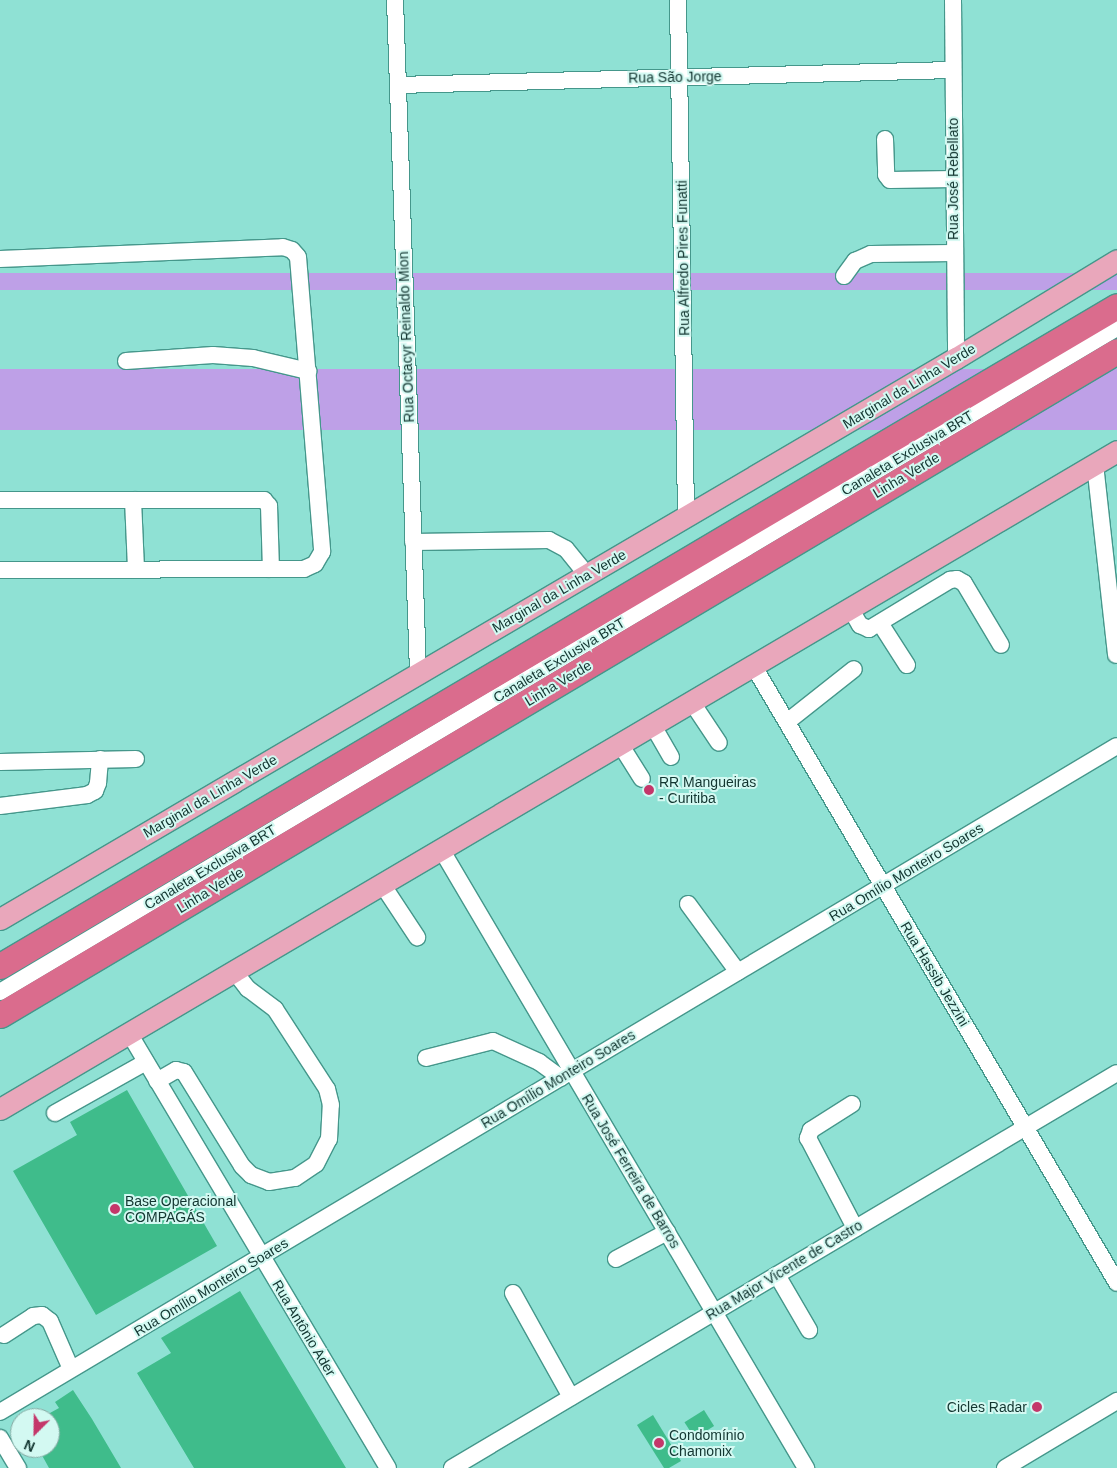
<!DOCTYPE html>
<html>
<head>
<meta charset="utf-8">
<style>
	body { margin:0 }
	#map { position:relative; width:1117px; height:1468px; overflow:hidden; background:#8fe1d4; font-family:Helvetica,sans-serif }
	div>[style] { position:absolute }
	.green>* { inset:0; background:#bea0e7; transform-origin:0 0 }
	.building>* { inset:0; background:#3fbc8b; transform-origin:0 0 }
	.roads { filter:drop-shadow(1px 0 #45978b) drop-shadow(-1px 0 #45978b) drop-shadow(0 1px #45978b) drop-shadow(0 -1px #45978b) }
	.minor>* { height:16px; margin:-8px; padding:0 8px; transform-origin:8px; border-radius:8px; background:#fff }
	.major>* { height:21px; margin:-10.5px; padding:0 10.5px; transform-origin:10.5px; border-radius:10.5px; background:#e9a7bb }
	.highway>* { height:25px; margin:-12.5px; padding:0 12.5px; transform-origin:12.5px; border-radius:12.5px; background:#da6c8d }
	.dots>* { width:14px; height:14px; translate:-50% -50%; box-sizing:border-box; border:2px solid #d3f9f2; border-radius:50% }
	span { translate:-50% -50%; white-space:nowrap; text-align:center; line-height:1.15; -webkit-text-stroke:4px #d3f9f2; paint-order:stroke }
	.street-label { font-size:14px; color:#123530 }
	.poi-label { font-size:14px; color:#123530 }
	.left { translate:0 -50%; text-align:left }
	.right { translate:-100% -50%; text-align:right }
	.north { position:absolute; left:10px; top:1408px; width:50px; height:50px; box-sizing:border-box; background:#d3f9f2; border:1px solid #86aba4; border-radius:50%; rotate:203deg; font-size:14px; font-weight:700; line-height:20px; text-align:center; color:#123530 }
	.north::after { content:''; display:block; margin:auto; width:18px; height:22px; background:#c4376a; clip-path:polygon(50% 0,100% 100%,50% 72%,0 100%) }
</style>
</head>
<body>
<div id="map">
	<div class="green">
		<div style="left:1117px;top:273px;width:17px;height:1299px;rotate:90deg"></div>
		<div style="left:1117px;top:369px;width:61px;height:1299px;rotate:90deg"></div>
	</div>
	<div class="building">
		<div style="clip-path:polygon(127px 1090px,217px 1246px,96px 1315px,13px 1171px,77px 1135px,70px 1122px)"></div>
		<div style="clip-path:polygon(240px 1291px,346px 1468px,194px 1468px,137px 1373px,171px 1353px,161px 1338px)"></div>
		<div style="clip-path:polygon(73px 1390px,92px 1419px,121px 1468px,49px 1468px,38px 1448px,50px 1448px,50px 1413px,59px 1408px,55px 1402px)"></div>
		<div style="left:704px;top:1410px;width:19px;height:23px;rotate:58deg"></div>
		<div style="clip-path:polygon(653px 1415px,681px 1461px,669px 1468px,664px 1468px,637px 1425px)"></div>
	</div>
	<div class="roads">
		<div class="minor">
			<div style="left:395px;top:0;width:673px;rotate:88.04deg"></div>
			<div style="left:678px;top:0;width:516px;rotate:89.11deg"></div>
			<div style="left:953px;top:0;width:358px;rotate:89.5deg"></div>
			<div style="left:398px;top:85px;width:555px;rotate:-1.55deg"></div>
			<div style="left:885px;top:139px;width:36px;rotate:88deg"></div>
			<div style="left:886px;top:175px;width:6px;rotate:51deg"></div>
			<div style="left:890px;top:180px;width:64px;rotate:-0.9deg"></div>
			<div style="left:0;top:259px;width:283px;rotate:-2.4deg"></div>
			<div style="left:283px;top:247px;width:9px;rotate:18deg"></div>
			<div style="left:292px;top:250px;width:9px;rotate:49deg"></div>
			<div style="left:298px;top:257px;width:296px;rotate:85.3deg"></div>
			<div style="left:322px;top:552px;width:14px;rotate:120deg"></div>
			<div style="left:315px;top:564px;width:12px;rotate:156deg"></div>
			<div style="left:304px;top:569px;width:304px;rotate:179.8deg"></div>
			<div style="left:844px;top:276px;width:19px;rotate:-54deg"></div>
			<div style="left:855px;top:261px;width:17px;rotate:-24deg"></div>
			<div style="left:871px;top:254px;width:83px;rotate:-0.7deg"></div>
			<div style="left:126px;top:361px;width:87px;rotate:-3.9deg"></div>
			<div style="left:213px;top:355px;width:40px;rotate:4.3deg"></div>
			<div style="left:253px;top:358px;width:57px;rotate:13.3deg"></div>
			<div style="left:1095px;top:464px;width:192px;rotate:83.7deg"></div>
			<div style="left:0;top:500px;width:264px"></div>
			<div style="left:264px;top:500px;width:8px;rotate:50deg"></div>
			<div style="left:269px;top:506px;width:63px;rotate:88.2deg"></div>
			<div style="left:133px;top:500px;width:70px;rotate:87.5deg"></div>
			<div style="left:413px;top:542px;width:136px;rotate:-0.8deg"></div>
			<div style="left:549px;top:540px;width:19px;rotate:28deg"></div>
			<div style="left:566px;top:549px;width:33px;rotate:51deg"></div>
			<div style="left:850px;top:608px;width:20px;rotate:60deg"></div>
			<div style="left:860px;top:625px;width:10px;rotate:24deg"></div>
			<div style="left:869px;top:629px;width:95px;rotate:-31.2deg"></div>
			<div style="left:950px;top:580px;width:7px;rotate:-8deg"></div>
			<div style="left:957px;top:579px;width:8px;rotate:30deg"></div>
			<div style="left:964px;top:583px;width:72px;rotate:59.2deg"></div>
			<div style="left:880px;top:623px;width:50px;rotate:57.3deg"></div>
			<div style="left:753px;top:665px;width:717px;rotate:59.5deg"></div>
			<div style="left:691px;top:701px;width:50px;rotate:56.3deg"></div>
			<div style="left:787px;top:722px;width:85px;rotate:-38.3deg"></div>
			<div style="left:652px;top:724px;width:38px;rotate:60deg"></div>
			<div style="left:620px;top:744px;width:41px;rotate:57.8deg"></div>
			<div style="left:0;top:762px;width:136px;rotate:-1.3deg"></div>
			<div style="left:0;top:806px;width:88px;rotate:-7.2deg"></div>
			<div style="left:87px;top:795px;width:9px;rotate:-27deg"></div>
			<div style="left:95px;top:791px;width:9px;rotate:-69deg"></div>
			<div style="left:98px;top:783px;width:24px;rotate:-85deg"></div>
			<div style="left:441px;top:849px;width:719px;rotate:59.47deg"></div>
			<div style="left:382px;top:884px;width:64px;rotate:56.6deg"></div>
			<div style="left:688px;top:904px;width:84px;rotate:53.7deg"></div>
			<div style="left:0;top:992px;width:1299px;rotate:-30.73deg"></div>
			<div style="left:129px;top:1033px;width:506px;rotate:59.23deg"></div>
			<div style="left:426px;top:1058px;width:69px;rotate:-14.2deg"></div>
			<div style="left:493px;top:1041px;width:51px;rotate:24.5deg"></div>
			<div style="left:539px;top:1062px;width:27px;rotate:36deg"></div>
			<div style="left:157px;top:1081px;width:22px;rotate:-30deg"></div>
			<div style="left:176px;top:1070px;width:8px;rotate:14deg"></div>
			<div style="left:184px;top:1072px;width:110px;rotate:58.3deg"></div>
			<div style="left:242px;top:1166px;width:13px;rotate:45deg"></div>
			<div style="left:251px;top:1175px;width:19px;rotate:21deg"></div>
			<div style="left:269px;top:1182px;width:26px;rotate:-9deg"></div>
			<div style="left:295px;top:1178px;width:25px;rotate:-34deg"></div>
			<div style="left:316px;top:1164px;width:28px;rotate:-63deg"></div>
			<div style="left:329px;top:1139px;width:34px;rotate:-87deg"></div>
			<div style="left:331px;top:1105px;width:16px;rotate:-104deg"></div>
			<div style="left:327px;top:1089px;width:95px;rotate:-123deg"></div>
			<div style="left:275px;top:1009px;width:34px;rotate:-143deg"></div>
			<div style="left:248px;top:989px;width:23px;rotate:-128deg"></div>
			<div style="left:852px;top:1104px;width:49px;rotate:147.6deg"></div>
			<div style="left:811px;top:1130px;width:9px;rotate:111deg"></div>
			<div style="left:808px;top:1138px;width:102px;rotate:62.4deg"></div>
			<div style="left:55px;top:1113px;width:104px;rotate:-29.3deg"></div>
			<div style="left:616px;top:1259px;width:58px;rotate:-27.9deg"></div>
			<div style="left:777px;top:1275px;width:64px;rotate:59.8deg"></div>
			<div style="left:513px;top:1293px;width:119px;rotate:60.9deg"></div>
			<div style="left:4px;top:1335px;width:35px;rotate:-33deg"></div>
			<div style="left:33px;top:1316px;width:9px;rotate:-6deg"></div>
			<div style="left:42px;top:1315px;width:10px;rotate:37deg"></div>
			<div style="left:50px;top:1321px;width:52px;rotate:66.4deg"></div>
			<div style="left:0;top:1412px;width:1300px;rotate:-30.81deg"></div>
			<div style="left:0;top:1438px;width:35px;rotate:59deg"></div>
			<div style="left:452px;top:1468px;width:773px;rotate:-30.71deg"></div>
			<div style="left:1005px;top:1468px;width:131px;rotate:-30.9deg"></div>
		</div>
		<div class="major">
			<div style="left:0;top:919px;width:1108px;rotate:-30.41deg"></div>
			<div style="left:956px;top:358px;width:188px;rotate:-31.3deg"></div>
			<div style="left:0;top:1109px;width:1296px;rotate:-30.5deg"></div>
		</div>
		<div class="highway">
			<div style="left:0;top:966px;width:1297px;rotate:-30.58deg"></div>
			<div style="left:0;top:1015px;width:1299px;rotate:-30.73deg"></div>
		</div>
	</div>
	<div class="dots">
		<div style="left:649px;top:790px;background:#c4376a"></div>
		<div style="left:115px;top:1209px;background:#c4376a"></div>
		<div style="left:1037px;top:1407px;background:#c4376a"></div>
		<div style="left:659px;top:1443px;background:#c4376a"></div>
	</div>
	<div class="street-label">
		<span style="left:675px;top:77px;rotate:-1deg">Rua São Jorge</span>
		<span style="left:953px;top:179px;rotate:-90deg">Rua José Rebellato</span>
		<span style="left:683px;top:258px;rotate:-91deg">Rua Alfredo Pires Funatti</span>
		<span style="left:406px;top:337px;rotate:-92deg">Rua Octacyr Reinaldo Mion</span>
		<span style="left:909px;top:386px;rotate:-31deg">Marginal da Linha Verde</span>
		<span style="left:907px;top:453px;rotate:-31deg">Canaleta Exclusiva BRT</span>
		<span style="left:906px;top:475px;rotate:-31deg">Linha Verde</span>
		<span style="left:559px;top:591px;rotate:-30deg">Marginal da Linha Verde</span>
		<span style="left:559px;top:660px;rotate:-31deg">Canaleta Exclusiva BRT</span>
		<span style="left:558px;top:683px;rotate:-31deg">Linha Verde</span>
		<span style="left:210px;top:796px;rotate:-30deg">Marginal da Linha Verde</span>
		<span style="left:210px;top:867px;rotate:-31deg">Canaleta Exclusiva BRT</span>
		<span style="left:906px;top:872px;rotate:-31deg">Rua Omílio Monteiro Soares</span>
		<span style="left:210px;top:890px;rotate:-31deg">Linha Verde</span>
		<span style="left:935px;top:974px;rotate:59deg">Rua Hassib Jezzini</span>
		<span style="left:558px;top:1079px;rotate:-31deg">Rua Omílio Monteiro Soares</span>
		<span style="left:631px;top:1171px;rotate:59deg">Rua José Ferreira de Barros</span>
		<span style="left:784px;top:1270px;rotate:-31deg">Rua Major Vicente de Castro</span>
		<span style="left:211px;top:1287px;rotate:-31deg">Rua Omílio Monteiro Soares</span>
		<span style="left:304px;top:1328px;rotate:59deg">Rua Antônio Ader</span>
	</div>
	<div class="poi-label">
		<span class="left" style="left:659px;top:790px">RR Mangueiras<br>- Curitiba</span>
		<span class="left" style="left:125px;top:1209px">Base Operacional<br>COMPAGÁS</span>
		<span class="right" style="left:1027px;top:1407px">Cicles Radar</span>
		<span class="left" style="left:669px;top:1443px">Condomínio<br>Chamonix</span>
	</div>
	<div class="north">N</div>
</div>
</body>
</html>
